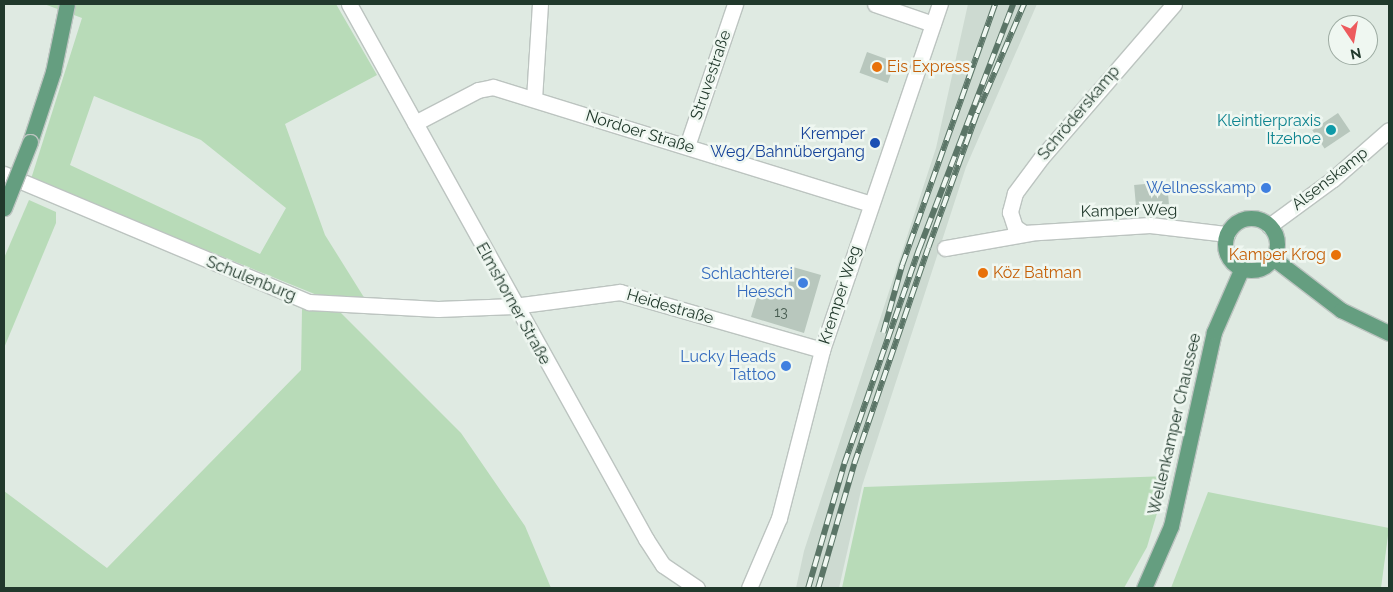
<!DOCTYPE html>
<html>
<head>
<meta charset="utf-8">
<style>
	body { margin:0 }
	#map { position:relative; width:1393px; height:592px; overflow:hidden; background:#dfeae2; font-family:Raleway,sans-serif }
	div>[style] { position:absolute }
	.built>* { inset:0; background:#cddad1 }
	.green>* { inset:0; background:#b8dbb8 }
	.building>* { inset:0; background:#b8c7bd; transform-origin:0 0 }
	.roads { filter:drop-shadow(1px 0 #bcc4c0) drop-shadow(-1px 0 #bcc4c0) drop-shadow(0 1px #bcc4c0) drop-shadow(0 -1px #bcc4c0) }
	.minor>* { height:15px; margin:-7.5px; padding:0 7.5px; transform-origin:7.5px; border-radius:7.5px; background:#fff }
	.major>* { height:15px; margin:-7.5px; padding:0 7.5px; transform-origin:7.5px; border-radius:7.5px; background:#659e80 }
	.major>.ring { margin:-7.5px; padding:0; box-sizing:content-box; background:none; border:15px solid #659e80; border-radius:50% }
	.rail>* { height:5.5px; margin-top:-2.75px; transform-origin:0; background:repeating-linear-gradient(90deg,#eff7f1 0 11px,#5b7567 0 22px); box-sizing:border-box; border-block:1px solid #5b7567 }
	.bridges { filter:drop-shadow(1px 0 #bcc4c0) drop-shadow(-1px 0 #bcc4c0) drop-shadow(0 1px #bcc4c0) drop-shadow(0 -1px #bcc4c0) }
	.major-bridge>* { height:15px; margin:-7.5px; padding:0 7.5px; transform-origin:7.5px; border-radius:7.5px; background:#659e80 }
	.dots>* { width:14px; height:14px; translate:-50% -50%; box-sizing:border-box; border:2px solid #eff7f1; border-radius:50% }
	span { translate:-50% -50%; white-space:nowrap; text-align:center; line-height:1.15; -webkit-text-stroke:5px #eff7f1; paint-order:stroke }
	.number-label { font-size:14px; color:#475c50 }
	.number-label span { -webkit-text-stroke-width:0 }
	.food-label { font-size:16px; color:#c56008 }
	.left { translate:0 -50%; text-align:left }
	.right { translate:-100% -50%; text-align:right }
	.street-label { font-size:16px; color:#21392c }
	.culture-label { font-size:16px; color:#0d838f }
	.transit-label { font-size:16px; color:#164399 }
	.shop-label { font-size:16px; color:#366cbe }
	.frame { position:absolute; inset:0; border:5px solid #21392c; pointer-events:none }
	.north { position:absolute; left:1328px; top:15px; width:50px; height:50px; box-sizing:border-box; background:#eff7f1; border:1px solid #9daba2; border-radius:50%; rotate:168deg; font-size:14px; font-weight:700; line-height:20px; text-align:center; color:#21392c }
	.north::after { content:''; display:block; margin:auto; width:18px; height:22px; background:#ed5a5d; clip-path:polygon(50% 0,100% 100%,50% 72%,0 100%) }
</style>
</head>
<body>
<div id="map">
	<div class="built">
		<div style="clip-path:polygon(968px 4px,1037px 4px,966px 167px,862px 486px,839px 588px,796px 588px,804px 551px,936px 148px)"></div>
	</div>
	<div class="green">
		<div style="clip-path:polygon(evenodd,44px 4px,336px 4px,377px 75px,285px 124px,325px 235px,365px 299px,317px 295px,31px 179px,82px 18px,44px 4px,94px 96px,201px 140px,286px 208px,260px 254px,70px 165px,94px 96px)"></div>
		<div style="clip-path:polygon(29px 200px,56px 212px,56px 223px,4px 348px,4px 258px)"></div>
		<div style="clip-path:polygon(302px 309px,340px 312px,461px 433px,525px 526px,551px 588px,4px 588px,4px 491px,107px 568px,301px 370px)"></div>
		<div style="clip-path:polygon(1168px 476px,1147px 547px,1124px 588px,842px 588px,864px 487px)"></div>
		<div style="clip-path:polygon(1208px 492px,1389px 528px,1381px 588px,1171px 588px)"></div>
	</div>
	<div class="building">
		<div style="left:867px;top:52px;width:30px;height:22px;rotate:20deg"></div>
		<div style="left:1338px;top:113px;width:22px;height:31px;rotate:56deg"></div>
		<div style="left:1167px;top:182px;width:22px;height:33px;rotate:85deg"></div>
		<div style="clip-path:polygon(793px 267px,821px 275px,804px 333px,751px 317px,759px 291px,784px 298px)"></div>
	</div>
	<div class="roads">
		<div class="minor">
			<div style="left:349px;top:4px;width:612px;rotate:60.96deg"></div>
			<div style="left:646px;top:539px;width:31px;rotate:57deg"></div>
			<div style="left:663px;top:565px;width:41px;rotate:34.1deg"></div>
			<div style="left:875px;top:4px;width:61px;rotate:19deg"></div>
			<div style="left:1174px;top:4px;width:203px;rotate:130.8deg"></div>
			<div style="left:1041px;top:158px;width:44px;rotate:126.6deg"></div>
			<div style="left:1015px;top:193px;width:20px;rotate:105deg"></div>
			<div style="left:1010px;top:212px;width:16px;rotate:72deg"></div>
			<div style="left:1015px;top:227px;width:11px;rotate:34deg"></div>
			<div style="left:1024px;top:233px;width:126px;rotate:-3.6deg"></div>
			<div style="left:1150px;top:225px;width:78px;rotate:6.7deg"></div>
			<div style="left:534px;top:99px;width:95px;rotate:-86.4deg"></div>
			<div style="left:415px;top:123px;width:71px;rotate:-27.6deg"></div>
			<div style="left:478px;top:90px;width:15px;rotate:-11deg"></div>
			<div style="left:493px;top:87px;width:395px;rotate:17.2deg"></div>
			<div style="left:687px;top:146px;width:150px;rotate:-71.3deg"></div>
			<div style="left:4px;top:174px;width:331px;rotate:22.8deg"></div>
			<div style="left:309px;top:302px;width:129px;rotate:3.1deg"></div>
			<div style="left:438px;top:309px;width:76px;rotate:-2.3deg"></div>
			<div style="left:514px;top:306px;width:107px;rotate:-7.5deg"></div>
			<div style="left:620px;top:292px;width:210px;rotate:16deg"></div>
			<div style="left:1269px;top:226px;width:79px;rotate:-36.3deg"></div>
			<div style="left:1333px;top:179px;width:74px;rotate:-41.2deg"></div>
			<div style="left:945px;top:248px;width:86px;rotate:-10deg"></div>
			<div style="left:749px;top:588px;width:76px;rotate:-66.8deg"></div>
			<div style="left:779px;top:518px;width:173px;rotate:-75.6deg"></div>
			<div style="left:822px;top:350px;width:366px;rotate:-71.2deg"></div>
		</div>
		<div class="major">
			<div style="left:30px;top:142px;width:74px;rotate:-71.8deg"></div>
			<div style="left:53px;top:72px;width:69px;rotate:-78.4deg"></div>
			<div class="ring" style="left:1225px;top:218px;width:37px;height:37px"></div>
			<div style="left:1273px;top:258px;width:86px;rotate:37.4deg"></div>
			<div style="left:1341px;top:310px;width:53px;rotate:25.6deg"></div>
			<div style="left:1144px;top:588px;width:68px;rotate:-66.5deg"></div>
			<div style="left:1171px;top:526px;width:199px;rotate:-77.5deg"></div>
			<div style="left:1214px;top:332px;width:70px;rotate:-66.4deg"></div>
		</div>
	</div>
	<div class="rail">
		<div style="left:883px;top:333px;width:71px;rotate:-74.4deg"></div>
		<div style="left:902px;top:265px;width:277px;rotate:-70.4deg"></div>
		<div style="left:808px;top:588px;width:129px;rotate:-73.8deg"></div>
		<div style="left:844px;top:464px;width:228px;rotate:-70.8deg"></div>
		<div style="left:919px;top:249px;width:262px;rotate:-69deg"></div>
		<div style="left:818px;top:588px;width:129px;rotate:-73.8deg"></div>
		<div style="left:854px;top:464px;width:228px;rotate:-71.1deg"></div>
		<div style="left:928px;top:248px;width:144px;rotate:-70.1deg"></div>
		<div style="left:977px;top:113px;width:119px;rotate:-66.7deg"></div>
	</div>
	<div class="bridges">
		<div class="major-bridge">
			<div style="left:4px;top:208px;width:71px;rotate:-68.5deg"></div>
		</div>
	</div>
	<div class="dots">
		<div style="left:877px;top:67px;background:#e8710a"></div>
		<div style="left:1331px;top:130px;background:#0f9aa8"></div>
		<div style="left:875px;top:143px;background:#1a4fb4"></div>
		<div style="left:1266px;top:188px;background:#3f7fe0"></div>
		<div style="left:1336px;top:255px;background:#e8710a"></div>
		<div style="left:983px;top:273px;background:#e8710a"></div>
		<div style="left:803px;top:283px;background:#3f7fe0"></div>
		<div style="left:786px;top:366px;background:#3f7fe0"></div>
	</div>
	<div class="number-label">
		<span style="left:781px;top:312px">13</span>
	</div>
	<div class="food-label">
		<span class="left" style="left:887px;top:67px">Eis Express</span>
		<span class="right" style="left:1326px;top:255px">Kamper Krog</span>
		<span class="left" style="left:993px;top:273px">Köz Batman</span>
	</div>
	<div class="street-label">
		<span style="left:711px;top:75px;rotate:-71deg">Struvestraße</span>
		<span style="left:1079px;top:113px;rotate:-50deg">Schröderskamp</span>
		<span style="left:640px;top:132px;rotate:17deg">Nordoer Straße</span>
		<span style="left:1330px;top:179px;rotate:-38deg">Alsenskamp</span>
		<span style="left:1129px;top:211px;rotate:-1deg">Kamper Weg</span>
		<span style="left:251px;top:279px;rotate:22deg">Schulenburg</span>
		<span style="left:840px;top:295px;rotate:-72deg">Kremper Weg</span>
		<span style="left:513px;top:304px;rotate:61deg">Elmshorner Straße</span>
		<span style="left:670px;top:307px;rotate:16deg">Heidestraße</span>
		<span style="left:1175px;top:424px;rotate:-77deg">Wellenkamper Chaussee</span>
	</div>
	<div class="culture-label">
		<span class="right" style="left:1321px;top:130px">Kleintierpraxis<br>Itzehoe</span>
	</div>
	<div class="transit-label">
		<span class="right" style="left:865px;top:143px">Kremper<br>Weg/Bahnübergang</span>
	</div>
	<div class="shop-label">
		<span class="right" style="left:1256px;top:188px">Wellnesskamp</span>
		<span class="right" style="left:793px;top:283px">Schlachterei<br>Heesch</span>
		<span class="right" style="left:776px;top:366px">Lucky Heads<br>Tattoo</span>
	</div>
	<div class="frame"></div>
	<div class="north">N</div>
</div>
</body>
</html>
